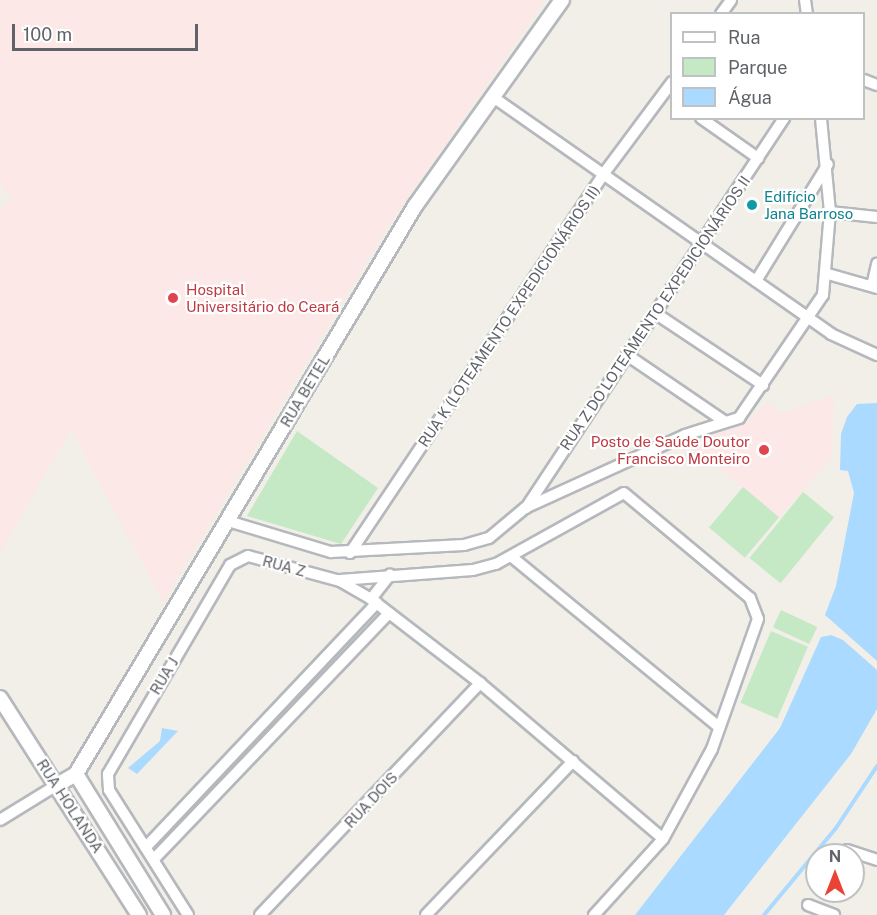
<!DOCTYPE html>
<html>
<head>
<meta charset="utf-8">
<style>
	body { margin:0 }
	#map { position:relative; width:877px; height:915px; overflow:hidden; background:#f1efe8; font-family:"Public Sans",sans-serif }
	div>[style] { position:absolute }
	.medical>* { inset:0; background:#fce8e6 }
	.green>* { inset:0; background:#c5e8c5; transform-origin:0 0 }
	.water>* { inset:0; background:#aadaff }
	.stream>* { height:4px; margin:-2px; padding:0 2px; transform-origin:2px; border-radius:2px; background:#aadaff }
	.roads { filter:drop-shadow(2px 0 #b5b8bc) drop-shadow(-2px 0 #b5b8bc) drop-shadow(0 2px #b5b8bc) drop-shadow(0 -2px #b5b8bc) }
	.minor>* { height:10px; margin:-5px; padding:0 5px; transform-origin:5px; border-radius:5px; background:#fff }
	.tertiary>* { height:14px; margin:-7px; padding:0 7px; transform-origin:7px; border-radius:7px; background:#fff }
	.dots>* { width:16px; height:16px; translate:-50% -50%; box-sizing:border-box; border:3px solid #fff; border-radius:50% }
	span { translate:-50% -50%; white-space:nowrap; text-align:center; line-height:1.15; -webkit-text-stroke:4.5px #fff; paint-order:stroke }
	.culture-label { font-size:15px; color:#0d838f }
	.left { translate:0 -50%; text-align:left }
	.health-label { font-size:15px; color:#be3a42 }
	.right { translate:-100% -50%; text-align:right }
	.street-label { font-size:15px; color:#5f6368 }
	.legend { position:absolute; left:670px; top:12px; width:195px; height:108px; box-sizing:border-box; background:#fff; border:2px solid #bfc1c3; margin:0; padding:8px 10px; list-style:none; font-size:18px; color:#5f6368 }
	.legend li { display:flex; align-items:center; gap:12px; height:30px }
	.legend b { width:30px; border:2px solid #bfc1c3 }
	.north { position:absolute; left:805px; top:843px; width:60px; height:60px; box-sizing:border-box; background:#fff; border:2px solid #bfc1c3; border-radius:50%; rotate:0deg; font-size:16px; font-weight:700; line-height:24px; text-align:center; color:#5f6368 }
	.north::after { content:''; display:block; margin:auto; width:21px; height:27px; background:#ea4335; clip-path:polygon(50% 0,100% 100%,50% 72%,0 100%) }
	.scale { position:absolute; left:12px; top:24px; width:186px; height:27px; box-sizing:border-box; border:3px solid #5f6368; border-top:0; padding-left:8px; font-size:18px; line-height:21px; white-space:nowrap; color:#5f6368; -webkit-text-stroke:4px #fff; paint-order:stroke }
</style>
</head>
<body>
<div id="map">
	<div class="medical">
		<div style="clip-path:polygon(0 0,545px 0,384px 232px,163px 602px,71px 430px,0 552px,0 209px,12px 199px,0 184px)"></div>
		<div style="clip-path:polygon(834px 395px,832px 457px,779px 517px,689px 444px,748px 423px,767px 402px,781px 413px)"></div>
	</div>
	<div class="green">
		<div style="clip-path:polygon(297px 431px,378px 488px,341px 544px,247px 516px)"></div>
		<div style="left:743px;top:487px;width:47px;height:53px;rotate:40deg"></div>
		<div style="left:803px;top:492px;width:40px;height:85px;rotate:39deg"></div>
		<div style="left:781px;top:610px;width:40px;height:19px;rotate:25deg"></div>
		<div style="left:771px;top:631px;width:40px;height:78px;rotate:23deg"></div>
	</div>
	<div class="water">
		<div style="clip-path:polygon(877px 403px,877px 661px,825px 615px,836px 586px,854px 493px,848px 471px,840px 470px,841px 434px,847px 417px,857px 404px)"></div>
		<div style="clip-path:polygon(831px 635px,843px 640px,877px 670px,877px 709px,851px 754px,724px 915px,635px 915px,780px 728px,821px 637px)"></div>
		<div style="clip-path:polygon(162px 728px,178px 731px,137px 774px,128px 768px,160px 741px)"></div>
	</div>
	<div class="stream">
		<div style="left:764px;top:915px;width:113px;rotate:-50.4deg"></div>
		<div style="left:836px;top:828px;width:74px;rotate:-56.5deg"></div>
	</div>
	<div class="roads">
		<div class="minor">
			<div style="left:805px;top:0;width:14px;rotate:82deg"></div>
			<div style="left:721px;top:14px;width:17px;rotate:-54deg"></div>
			<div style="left:864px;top:80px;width:14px;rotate:21deg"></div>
			<div style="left:493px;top:97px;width:413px;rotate:35deg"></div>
			<div style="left:831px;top:334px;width:51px;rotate:24.5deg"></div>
			<div style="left:701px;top:118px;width:70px;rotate:35.1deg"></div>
			<div style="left:830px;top:212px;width:47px;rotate:6.1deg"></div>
			<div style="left:828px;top:274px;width:51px;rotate:15.9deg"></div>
			<div style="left:756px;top:281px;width:137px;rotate:-58.4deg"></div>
			<div style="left:872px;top:286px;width:23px;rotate:-77deg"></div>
			<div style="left:655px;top:313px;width:130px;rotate:33.7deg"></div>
			<div style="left:627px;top:355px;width:117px;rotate:34.2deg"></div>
			<div style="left:526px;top:508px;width:468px;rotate:-56.5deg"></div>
			<div style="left:228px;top:521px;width:108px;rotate:16.8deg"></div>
			<div style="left:331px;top:552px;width:133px;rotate:-3deg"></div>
			<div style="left:464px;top:545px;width:26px;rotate:-16deg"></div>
			<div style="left:489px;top:538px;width:47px;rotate:-39.8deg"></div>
			<div style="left:525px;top:508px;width:176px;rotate:-24.5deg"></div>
			<div style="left:685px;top:435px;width:57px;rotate:-17.5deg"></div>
			<div style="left:739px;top:418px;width:149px;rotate:-55.7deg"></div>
			<div style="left:823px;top:295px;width:83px;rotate:-85.2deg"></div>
			<div style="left:830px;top:212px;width:94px;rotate:-95.5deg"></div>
			<div style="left:350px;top:553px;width:453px;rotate:-56.2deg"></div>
			<div style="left:602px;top:176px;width:117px;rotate:-53.3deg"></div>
			<div style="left:512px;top:557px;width:266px;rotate:39.4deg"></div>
			<div style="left:340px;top:580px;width:133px;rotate:-4.3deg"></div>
			<div style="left:473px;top:570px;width:24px;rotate:-15deg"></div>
			<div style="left:496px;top:564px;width:146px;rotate:-29deg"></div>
			<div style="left:624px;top:493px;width:164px;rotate:39.8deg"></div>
			<div style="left:750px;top:598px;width:22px;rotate:69deg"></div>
			<div style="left:758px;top:619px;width:138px;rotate:109.5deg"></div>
			<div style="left:712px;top:749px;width:102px;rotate:118.6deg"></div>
			<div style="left:663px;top:839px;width:103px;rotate:132.2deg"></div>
			<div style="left:371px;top:599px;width:31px;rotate:-52deg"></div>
			<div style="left:0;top:820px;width:67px;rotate:-31.6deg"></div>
			<div style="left:146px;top:847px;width:336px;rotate:-46.6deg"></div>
			<div style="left:847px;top:850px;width:32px;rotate:18deg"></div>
			<div style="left:154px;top:859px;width:340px;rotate:-46.3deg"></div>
			<div style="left:808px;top:905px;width:28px;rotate:21deg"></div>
			<div style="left:188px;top:915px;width:148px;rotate:-122.3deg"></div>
			<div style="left:109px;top:790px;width:16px;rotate:-94deg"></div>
			<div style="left:108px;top:774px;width:242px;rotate:-59.7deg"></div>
			<div style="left:230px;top:565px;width:20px;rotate:-27deg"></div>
			<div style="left:248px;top:556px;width:95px;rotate:15.2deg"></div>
			<div style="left:340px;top:581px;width:36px;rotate:30deg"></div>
			<div style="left:371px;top:599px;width:138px;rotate:37.6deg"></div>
			<div style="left:480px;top:683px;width:240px;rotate:40.4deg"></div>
			<div style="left:260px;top:915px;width:320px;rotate:-46.5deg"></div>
			<div style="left:426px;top:915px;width:213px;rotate:-46.3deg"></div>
		</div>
		<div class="tertiary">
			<div style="left:0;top:698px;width:258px;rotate:57.4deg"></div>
			<div style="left:76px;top:774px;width:166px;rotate:58.3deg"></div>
			<div style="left:57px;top:785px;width:22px;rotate:-30deg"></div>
			<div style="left:76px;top:774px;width:661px;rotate:-59.17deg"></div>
			<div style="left:415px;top:206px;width:253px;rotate:-54.5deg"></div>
		</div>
	</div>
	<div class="dots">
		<div style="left:752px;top:205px;background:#0f9aa8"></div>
		<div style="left:173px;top:298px;background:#e0444e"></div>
		<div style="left:764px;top:450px;background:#e0444e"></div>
	</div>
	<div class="culture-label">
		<span class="left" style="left:764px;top:205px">Edifício<br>Jana Barroso</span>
	</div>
	<div class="health-label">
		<span class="left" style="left:186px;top:298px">Hospital<br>Universitário do Ceará</span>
		<span class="right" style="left:750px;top:450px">Posto de Saúde Doutor<br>Francisco Monteiro</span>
	</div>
	<div class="street-label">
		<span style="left:655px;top:313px;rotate:-56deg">RUA Z DO LOTEAMENTO EXPEDICIONÁRIOS II</span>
		<span style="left:509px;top:316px;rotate:-56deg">RUA K (LOTEAMENTO EXPEDICIONÁRIOS II)</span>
		<span style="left:305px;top:391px;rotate:-59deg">RUA BETEL</span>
		<span style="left:284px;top:566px;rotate:15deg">RUA Z</span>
		<span style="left:164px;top:676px;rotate:-59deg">RUA J</span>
		<span style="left:371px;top:800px;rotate:-47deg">RUA DOIS</span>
		<span style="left:70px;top:806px;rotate:57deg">RUA HOLANDA</span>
	</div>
	<ul class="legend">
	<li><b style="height:8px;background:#fff"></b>Rua</li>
	<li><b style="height:16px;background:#c5e8c5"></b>Parque</li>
	<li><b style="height:16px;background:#aadaff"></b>Água</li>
	</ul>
	<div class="north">N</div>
	<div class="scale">100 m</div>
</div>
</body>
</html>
